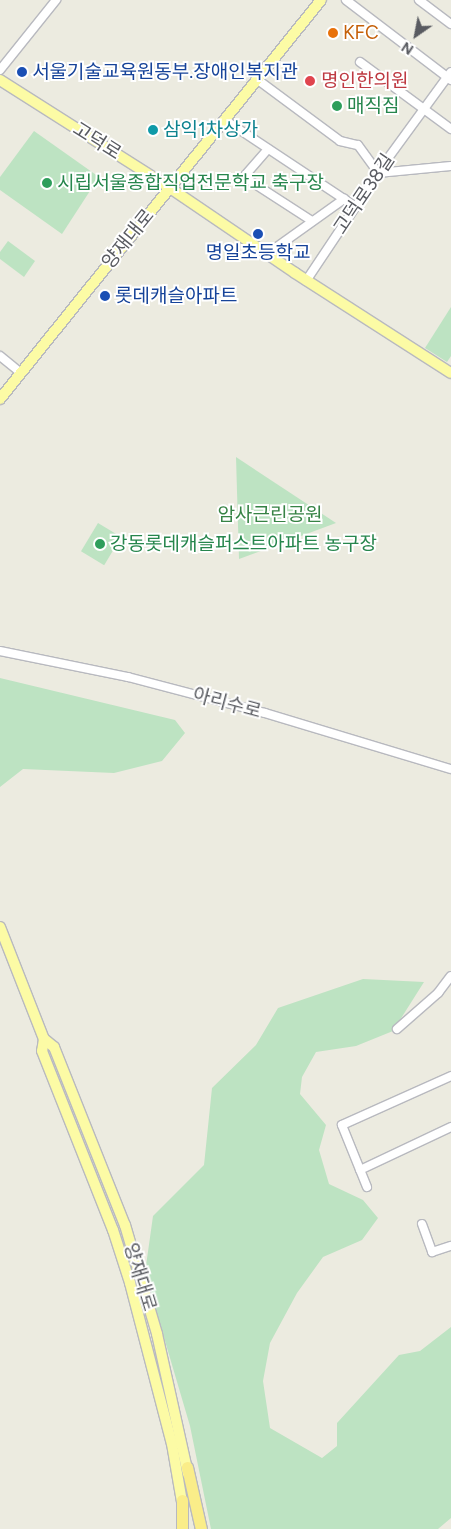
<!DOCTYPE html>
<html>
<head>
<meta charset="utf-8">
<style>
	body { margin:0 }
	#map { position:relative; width:451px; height:1529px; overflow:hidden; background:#ecebe0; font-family:Figtree,"Noto Sans KR",sans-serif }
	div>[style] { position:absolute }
	.green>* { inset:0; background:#bde3c2; transform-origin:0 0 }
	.roads { filter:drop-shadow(1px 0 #b8b9bf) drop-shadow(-1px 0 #b8b9bf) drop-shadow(0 1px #b8b9bf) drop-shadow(0 -1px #b8b9bf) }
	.minor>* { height:8px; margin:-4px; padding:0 4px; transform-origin:4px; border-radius:4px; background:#fff }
	.major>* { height:10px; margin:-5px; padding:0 5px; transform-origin:5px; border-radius:5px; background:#fcfba5 }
	.highway>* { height:11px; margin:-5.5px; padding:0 5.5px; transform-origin:5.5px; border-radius:5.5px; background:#faed89 }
	.dots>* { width:14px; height:14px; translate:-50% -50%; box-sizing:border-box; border:2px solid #fff; border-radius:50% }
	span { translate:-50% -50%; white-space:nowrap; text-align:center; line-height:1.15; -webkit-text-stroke:4px #fff; paint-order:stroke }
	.food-label { font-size:19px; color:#c56008 }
	.left { translate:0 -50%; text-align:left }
	.transit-label { font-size:19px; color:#164399 }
	.health-label { font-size:19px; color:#be3a42 }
	.leisure-label { font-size:19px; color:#27864d }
	.culture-label { font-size:19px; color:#0d838f }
	.street-label { font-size:19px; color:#595b61 }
	.park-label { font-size:19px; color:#378345 }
	.north { position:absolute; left:391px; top:10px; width:50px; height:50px; -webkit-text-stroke:4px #fff; paint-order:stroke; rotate:213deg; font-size:14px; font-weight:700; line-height:20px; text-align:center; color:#595b61 }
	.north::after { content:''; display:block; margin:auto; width:18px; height:22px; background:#595b61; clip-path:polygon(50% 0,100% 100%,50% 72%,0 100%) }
</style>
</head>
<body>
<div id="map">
	<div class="green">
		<div style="clip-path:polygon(34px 131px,99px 177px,62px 234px,0 190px,0 177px)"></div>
		<div style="clip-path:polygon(8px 241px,35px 261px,24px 277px,0 259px,0 252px)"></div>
		<div style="clip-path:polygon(451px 307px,451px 356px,447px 362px,425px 348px)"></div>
		<div style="clip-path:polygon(236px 457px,336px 523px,239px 559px)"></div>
		<div style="left:98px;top:523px;width:27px;height:33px;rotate:31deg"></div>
		<div style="clip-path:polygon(0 678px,175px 720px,185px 733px,162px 761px,114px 773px,23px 769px,0 787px)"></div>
		<div style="clip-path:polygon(363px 979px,424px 982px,393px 1031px,356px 1046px,316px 1052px,302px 1077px,300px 1094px,326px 1125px,319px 1150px,329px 1184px,363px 1200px,378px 1218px,362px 1240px,323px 1257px,297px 1293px,270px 1343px,263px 1381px,270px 1428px,322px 1458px,337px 1446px,337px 1423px,399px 1355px,420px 1351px,451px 1327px,451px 1518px,438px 1529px,211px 1529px,190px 1426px,145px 1273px,153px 1216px,204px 1165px,212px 1088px,256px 1045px,278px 1008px)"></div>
	</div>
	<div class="roads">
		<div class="minor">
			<div style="left:346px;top:0;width:132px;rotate:37.3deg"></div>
			<div style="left:419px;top:0;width:40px;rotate:37deg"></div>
			<div style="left:360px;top:62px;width:113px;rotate:36.4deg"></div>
			<div style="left:0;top:70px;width:90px;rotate:-51.3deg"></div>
			<div style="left:258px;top:80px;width:102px;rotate:36.6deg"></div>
			<div style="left:340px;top:141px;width:18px;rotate:13deg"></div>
			<div style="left:358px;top:145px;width:34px;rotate:54deg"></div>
			<div style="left:378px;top:173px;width:73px;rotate:-5.5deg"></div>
			<div style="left:225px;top:120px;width:157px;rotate:33.6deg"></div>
			<div style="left:268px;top:149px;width:37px;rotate:131deg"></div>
			<div style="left:244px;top:177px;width:81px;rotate:32.9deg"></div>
			<div style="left:267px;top:254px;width:95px;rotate:-35.5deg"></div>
			<div style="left:306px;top:281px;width:144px;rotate:-56.3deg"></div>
			<div style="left:386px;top:161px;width:110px;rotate:-53.9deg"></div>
			<div style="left:0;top:356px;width:27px;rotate:39deg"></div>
			<div style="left:0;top:651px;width:131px;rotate:11.5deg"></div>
			<div style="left:128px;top:677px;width:142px;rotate:14.7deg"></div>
			<div style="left:265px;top:713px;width:194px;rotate:16.8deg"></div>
			<div style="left:397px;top:1029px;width:55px;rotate:-41.3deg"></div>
			<div style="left:438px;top:993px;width:21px;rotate:-53deg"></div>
			<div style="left:360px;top:1170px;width:101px;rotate:-25.3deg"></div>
			<div style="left:367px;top:1187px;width:67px;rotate:-112deg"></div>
			<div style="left:342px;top:1125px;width:120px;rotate:-24.2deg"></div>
			<div style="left:422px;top:1224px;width:30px;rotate:70deg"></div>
			<div style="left:432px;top:1252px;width:20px;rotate:-18deg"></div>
		</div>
		<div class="major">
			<div style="left:0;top:80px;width:201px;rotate:32.4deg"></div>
			<div style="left:170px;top:188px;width:151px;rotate:34.2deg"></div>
			<div style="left:295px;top:273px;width:185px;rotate:32.7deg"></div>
			<div style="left:0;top:399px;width:512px;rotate:-51.18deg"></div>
			<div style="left:0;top:927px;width:120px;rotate:68.6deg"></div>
			<div style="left:44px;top:1039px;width:12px;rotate:99deg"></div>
			<div style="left:42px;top:1051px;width:193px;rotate:68.4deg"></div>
			<div style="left:113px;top:1230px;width:56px;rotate:72.2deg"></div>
			<div style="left:130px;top:1283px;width:166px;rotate:75.4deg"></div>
			<div style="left:172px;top:1444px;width:65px;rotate:80.2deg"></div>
			<div style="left:44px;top:1039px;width:13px;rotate:39deg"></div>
			<div style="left:54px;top:1047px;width:192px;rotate:68.3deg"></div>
			<div style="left:125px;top:1225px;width:114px;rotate:73.6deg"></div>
			<div style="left:157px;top:1334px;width:143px;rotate:77.5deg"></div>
		</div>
		<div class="highway">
			<div style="left:187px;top:1467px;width:64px;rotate:77.3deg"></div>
			<div style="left:182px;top:1500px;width:29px;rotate:90deg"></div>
		</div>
	</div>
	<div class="dots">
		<div style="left:333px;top:33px;background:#e8710a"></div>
		<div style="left:22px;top:72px;background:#1a4fb4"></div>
		<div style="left:310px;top:81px;background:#e0444e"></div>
		<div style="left:337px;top:106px;background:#2e9e5b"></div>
		<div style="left:153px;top:130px;background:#0f9aa8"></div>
		<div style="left:47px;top:183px;background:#2e9e5b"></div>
		<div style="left:258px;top:234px;background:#1a4fb4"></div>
		<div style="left:105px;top:296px;background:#1a4fb4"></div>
		<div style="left:100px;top:544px;background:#2e9e5b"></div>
	</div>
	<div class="food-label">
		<span class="left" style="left:343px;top:33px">KFC</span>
	</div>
	<div class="transit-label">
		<span class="left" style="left:32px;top:72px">서울기술교육원동부.장애인복지관</span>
		<span style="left:258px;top:253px">명일초등학교</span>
		<span class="left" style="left:115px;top:296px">롯데캐슬아파트</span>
	</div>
	<div class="health-label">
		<span class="left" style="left:321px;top:81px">명인한의원</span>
	</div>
	<div class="leisure-label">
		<span class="left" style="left:347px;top:106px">매직짐</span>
		<span class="left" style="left:57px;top:183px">시립서울종합직업전문학교 축구장</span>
		<span class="left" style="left:110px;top:544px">강동롯데캐슬퍼스트아파트 농구장</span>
	</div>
	<div class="culture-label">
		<span class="left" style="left:163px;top:130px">삼익1차상가</span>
	</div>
	<div class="street-label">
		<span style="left:97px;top:141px;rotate:32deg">고덕로</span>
		<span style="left:364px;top:194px;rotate:-56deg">고덕로38길</span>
		<span style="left:128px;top:239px;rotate:-51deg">양재대로</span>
		<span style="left:227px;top:703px;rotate:15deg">아리수로</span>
		<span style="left:140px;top:1277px;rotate:73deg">양재대로</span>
	</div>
	<div class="park-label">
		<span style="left:270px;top:515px">암사근린공원</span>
	</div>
	<div class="north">N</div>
</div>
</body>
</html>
